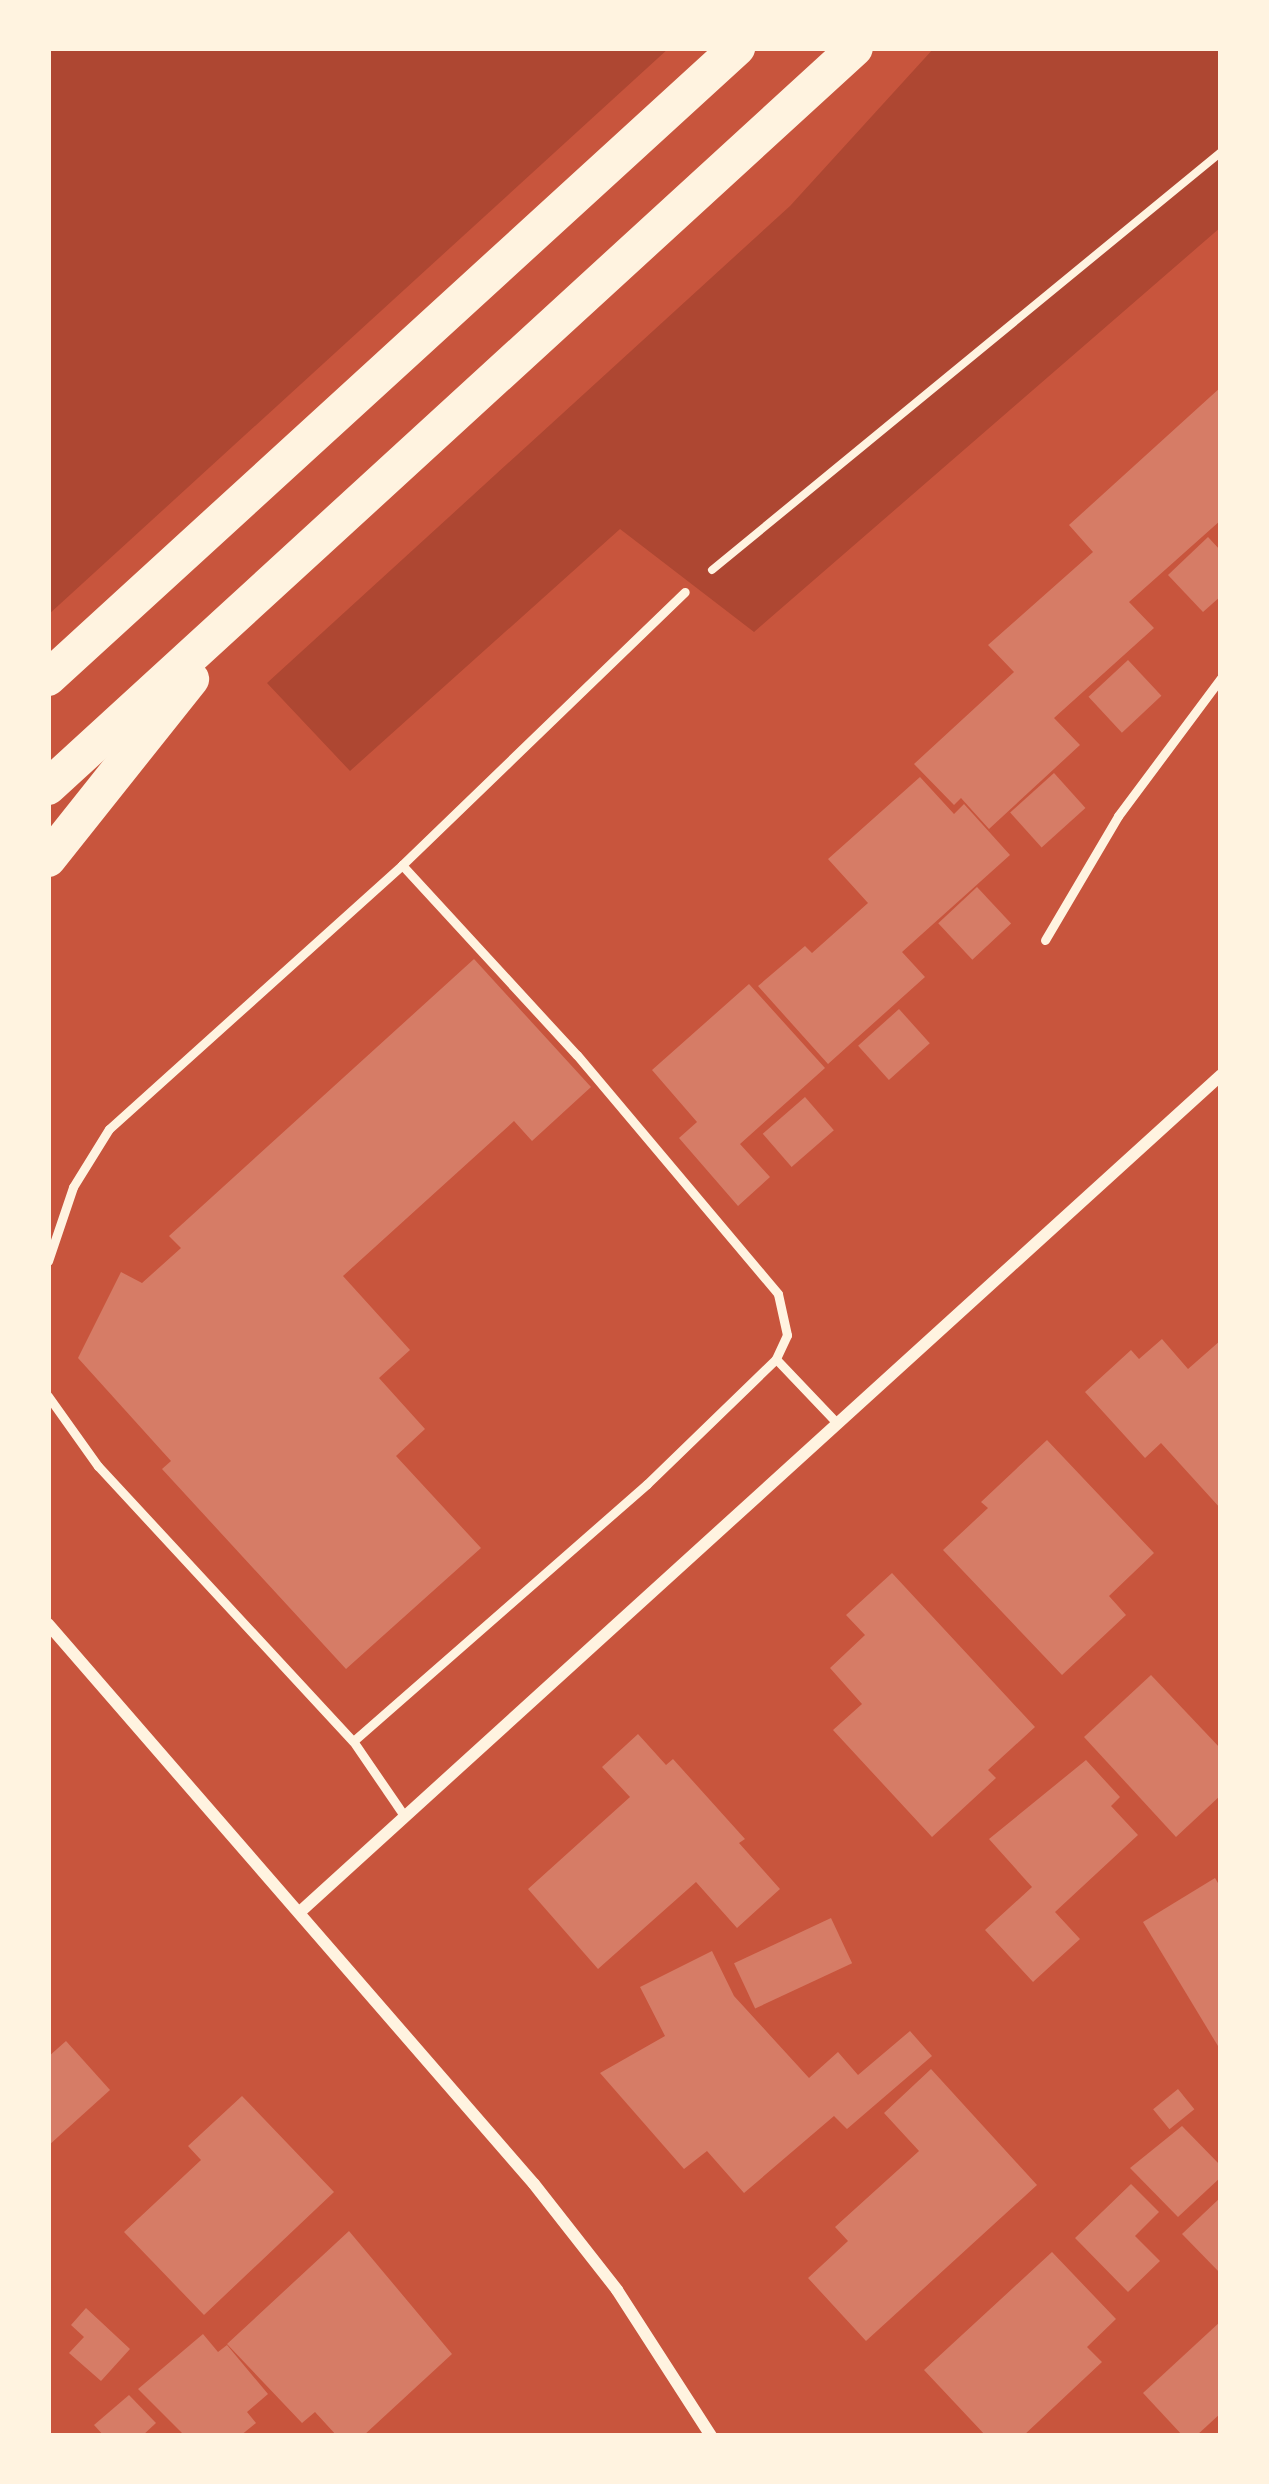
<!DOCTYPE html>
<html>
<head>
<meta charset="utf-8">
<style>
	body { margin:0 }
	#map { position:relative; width:1269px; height:2484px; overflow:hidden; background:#c8553d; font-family:"Open Sans",sans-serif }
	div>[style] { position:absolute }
	.green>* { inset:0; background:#ae4732 }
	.building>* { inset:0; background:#d67c66; transform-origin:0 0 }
	.path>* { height:8px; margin:-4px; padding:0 4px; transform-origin:4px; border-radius:4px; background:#fff3e0 }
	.service>* { height:9px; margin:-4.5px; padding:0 4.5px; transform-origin:4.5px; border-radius:4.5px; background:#fff3e0 }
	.minor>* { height:12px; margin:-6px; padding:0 6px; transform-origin:6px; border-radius:6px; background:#fff3e0 }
	.motorway>* { height:36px; margin:-18px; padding:0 18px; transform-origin:18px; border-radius:18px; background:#fff3e0 }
	span { translate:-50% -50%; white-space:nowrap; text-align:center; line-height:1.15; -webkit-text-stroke:12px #fff3e0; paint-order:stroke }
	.frame { position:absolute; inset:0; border:51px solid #fff3e0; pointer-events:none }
</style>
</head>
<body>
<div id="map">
	<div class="green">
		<div style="clip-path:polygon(48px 48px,669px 48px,48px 615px)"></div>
		<div style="clip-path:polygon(934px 48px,1221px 48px,1221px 227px,754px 632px,620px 529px,350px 771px,267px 683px,790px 206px)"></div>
	</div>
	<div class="building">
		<div style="clip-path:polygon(1221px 387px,1221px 520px,1129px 602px,1154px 628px,1054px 718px,1080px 745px,989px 829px,961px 798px,954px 805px,914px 764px,1014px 672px,988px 645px,1093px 552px,1069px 525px)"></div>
		<div style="clip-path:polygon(1208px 537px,1221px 551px,1221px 596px,1203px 612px,1168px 575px)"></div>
		<div style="left:1128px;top:660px;width:49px;height:54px;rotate:47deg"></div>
		<div style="left:1054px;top:773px;width:47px;height:59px;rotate:48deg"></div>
		<div style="clip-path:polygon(920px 777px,954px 814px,964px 804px,1010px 855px,902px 952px,925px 977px,828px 1064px,758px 986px,805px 946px,812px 953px,868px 903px,828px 859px)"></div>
		<div style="left:977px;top:887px;width:50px;height:53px;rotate:47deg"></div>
		<div style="clip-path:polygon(474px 959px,591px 1087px,532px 1141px,514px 1121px,343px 1276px,410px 1350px,379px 1378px,425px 1429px,396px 1456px,481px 1548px,346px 1669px,162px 1469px,171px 1461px,78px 1358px,121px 1272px,142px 1283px,181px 1248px,169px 1236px)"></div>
		<div style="clip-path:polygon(749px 984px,825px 1068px,740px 1144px,770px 1177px,738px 1206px,679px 1138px,697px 1122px,652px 1070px)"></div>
		<div style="left:899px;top:1009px;width:46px;height:55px;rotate:48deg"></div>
		<div style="left:805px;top:1097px;width:44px;height:56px;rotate:49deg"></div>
		<div style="clip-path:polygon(1162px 1339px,1188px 1369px,1221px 1340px,1221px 1509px,1161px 1443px,1145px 1458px,1085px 1392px,1131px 1350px,1139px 1359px)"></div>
		<div style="clip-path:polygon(1047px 1440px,1154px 1553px,1109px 1596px,1126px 1615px,1062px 1675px,943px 1550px,988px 1508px,981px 1502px)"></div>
		<div style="clip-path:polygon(892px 1573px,1035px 1727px,988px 1770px,996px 1778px,932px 1837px,833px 1730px,862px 1704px,830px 1668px,865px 1635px,846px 1615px)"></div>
		<div style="clip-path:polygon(1151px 1675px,1221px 1749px,1221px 1795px,1176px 1837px,1084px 1737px)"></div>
		<div style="clip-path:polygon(638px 1734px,666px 1765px,673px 1759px,745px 1839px,739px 1843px,780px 1889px,737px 1928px,696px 1882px,598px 1969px,528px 1889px,630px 1797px,602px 1767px)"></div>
		<div style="clip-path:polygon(1086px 1760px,1120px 1797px,1111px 1806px,1138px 1835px,1055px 1912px,1080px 1939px,1033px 1982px,985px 1930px,1032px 1887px,989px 1839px)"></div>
		<div style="clip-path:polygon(1215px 1878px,1221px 1888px,1221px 2051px,1143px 1922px)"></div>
		<div style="left:831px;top:1918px;width:50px;height:107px;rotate:65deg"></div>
		<div style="clip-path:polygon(712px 1951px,734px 1996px,809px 2078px,838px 2052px,858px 2075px,910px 2031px,932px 2056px,847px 2129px,834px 2116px,744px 2193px,707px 2151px,684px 2169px,600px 2073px,665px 2036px,640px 1987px)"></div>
		<div style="clip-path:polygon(66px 2041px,110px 2090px,48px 2146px,48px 2057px)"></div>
		<div style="clip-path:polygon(931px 2069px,1037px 2185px,866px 2341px,808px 2278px,848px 2241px,835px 2227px,919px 2151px,884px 2113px)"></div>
		<div style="left:1178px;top:2089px;width:26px;height:32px;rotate:51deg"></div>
		<div style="clip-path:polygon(242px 2096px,334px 2192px,204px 2315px,124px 2232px,201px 2160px,188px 2146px)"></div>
		<div style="clip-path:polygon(1182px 2126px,1221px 2166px,1221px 2177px,1178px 2217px,1130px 2168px)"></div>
		<div style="clip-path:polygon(1131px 2184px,1159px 2212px,1135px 2236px,1160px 2261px,1128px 2292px,1075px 2238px)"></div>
		<div style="clip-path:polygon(1221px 2197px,1221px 2274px,1182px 2234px)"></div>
		<div style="clip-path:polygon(349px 2231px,452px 2354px,363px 2436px,337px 2436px,315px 2412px,302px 2423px,227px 2344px)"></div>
		<div style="clip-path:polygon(1052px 2252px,1116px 2319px,1087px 2347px,1102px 2362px,1023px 2436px,986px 2436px,924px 2370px)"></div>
		<div style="clip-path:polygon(86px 2308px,130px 2349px,101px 2381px,69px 2353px,84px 2337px,71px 2325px)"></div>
		<div style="clip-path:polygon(1221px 2321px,1221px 2413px,1196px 2436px,1183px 2436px,1143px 2393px)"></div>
		<div style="clip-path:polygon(203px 2334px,218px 2352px,227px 2345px,268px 2394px,247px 2412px,256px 2423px,240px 2436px,185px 2436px,138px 2389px)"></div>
		<div style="clip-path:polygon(129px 2395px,156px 2423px,142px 2436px,104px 2436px,94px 2425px)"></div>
	</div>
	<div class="path">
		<div style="left:712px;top:570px;width:659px;rotate:-39.39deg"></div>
	</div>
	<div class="service">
		<div style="left:402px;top:865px;width:393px;rotate:-44deg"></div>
		<div style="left:1045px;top:940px;width:144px;rotate:-59.5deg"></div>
		<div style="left:1118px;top:816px;width:172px;rotate:-53.3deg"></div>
		<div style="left:48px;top:1261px;width:78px;rotate:-71.3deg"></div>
		<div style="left:73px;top:1187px;width:68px;rotate:-58.2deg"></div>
		<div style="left:109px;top:1129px;width:394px;rotate:-42deg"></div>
		<div style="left:402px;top:865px;width:258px;rotate:47.4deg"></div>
		<div style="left:577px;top:1055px;width:312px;rotate:49.9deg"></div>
		<div style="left:778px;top:1294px;width:42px;rotate:77.6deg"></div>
		<div style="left:787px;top:1335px;width:26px;rotate:115deg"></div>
		<div style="left:776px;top:1359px;width:180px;rotate:135.9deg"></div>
		<div style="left:647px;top:1484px;width:390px;rotate:138.8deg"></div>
		<div style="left:776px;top:1359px;width:87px;rotate:46.4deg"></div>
		<div style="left:48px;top:1396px;width:86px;rotate:54.5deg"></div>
		<div style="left:98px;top:1466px;width:375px;rotate:47.2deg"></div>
		<div style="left:353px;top:1741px;width:88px;rotate:55.6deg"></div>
	</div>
	<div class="minor">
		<div style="left:48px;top:1624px;width:741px;rotate:49.05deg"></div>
		<div style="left:534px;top:2184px;width:135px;rotate:51.9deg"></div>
		<div style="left:617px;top:2290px;width:174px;rotate:57.2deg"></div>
		<div style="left:301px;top:1911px;width:1243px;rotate:-42.26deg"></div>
	</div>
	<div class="motorway">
		<div style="left:48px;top:678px;width:934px;rotate:-42.44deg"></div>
		<div style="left:48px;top:787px;width:1094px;rotate:-42.48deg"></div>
		<div style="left:48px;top:859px;width:230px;rotate:-51.5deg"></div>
	</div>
	<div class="frame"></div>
</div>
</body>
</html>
